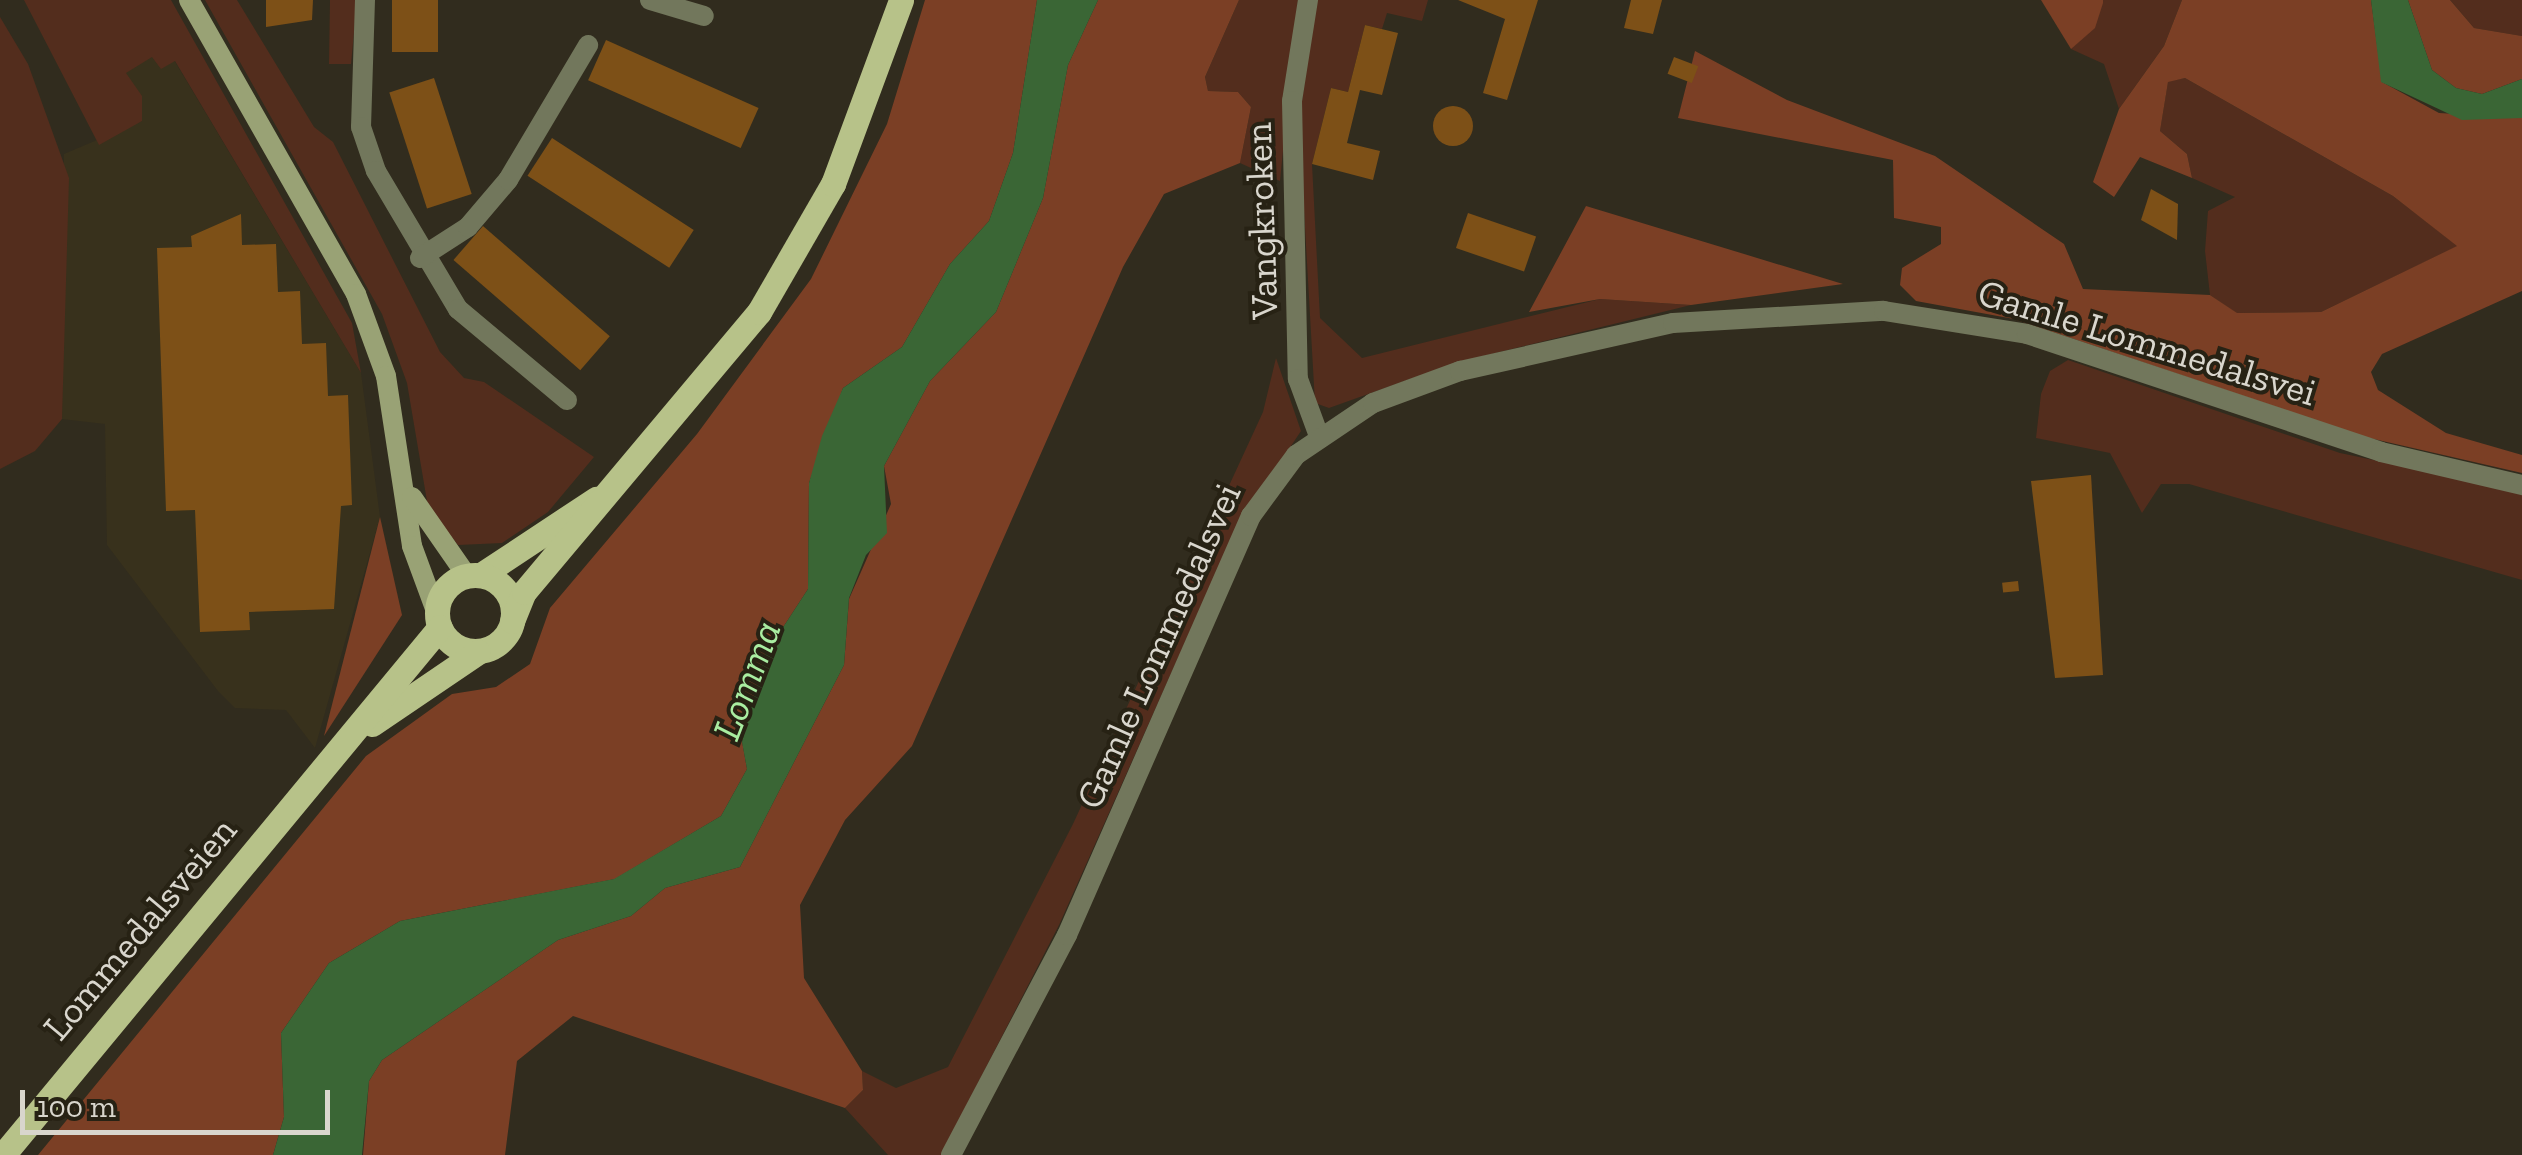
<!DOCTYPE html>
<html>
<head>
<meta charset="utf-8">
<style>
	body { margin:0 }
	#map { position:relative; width:2522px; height:1155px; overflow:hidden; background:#312c1e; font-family:"Zilla Slab",serif }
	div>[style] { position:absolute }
	.built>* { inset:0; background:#38311c }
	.green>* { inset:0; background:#532d1d }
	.forest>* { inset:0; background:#7b3f25 }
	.water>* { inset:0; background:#3a6635 }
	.building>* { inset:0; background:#7d5017; transform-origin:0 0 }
	.round { border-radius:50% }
	.minor>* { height:20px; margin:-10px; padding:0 10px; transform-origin:10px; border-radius:10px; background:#72775c }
	.tertiary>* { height:20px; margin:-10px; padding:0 10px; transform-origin:10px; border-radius:10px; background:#72775c }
	.secondary>* { height:20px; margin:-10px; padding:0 10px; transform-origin:10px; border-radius:10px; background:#99a275 }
	.primary>* { height:25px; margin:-12.5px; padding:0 12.5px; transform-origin:12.5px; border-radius:12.5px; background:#b7c289 }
	.primary>.ring { margin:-12.5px; padding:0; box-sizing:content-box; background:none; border:25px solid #b7c289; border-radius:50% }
	span { translate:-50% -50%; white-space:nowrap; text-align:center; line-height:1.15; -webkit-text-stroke:8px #272214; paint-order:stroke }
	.street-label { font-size:38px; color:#d9d6cd }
	.water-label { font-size:40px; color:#a9eda1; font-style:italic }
	.scale { position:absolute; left:20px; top:1090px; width:310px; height:45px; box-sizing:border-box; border:5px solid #d9d6cd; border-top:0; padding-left:12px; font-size:30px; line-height:35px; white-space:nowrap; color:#d9d6cd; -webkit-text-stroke:8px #272214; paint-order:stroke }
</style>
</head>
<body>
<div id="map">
	<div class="built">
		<div style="clip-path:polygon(152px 56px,174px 60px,361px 373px,380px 517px,315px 748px,286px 710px,235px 708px,218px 691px,107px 545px,105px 424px,62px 419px,64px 154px,142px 121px,125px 73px)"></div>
	</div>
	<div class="green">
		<div style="clip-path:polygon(24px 0,171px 0,352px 323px,361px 373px,175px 61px,161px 69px,152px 57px,126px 73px,142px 96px,142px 121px,99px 145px)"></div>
		<div style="clip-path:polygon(205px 0,237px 0,314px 127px,333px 142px,440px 352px,464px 378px,484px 382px,594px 457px,548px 512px,502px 543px,458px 545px,428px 507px,407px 383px,382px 314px)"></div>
		<div style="clip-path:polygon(330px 0,357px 0,351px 64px,329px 64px)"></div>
		<div style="clip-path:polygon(1239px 0,1298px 0,1280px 181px,1240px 163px,1251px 107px,1238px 92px,1208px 91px,1205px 77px)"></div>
		<div style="clip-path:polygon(1316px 0,1428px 0,1422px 21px,1387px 13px,1382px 29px,1365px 25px,1348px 92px,1331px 88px,1312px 164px,1320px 318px,1362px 358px,1600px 299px,1691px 305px,1455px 363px,1329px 408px,1315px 403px,1299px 122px)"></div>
		<div style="clip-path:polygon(2103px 0,2182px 0,2164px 46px,2119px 109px,2104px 64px,2071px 49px)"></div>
		<div style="clip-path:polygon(2450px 0,2522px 0,2522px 36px,2474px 28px)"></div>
		<div style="clip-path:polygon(0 17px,28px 64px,69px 178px,62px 419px,35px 451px,0 469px)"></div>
		<div style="clip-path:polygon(2185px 78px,2393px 196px,2458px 246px,2321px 312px,2236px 313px,2210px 295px,2205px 251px,2208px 211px,2235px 197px,2192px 178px,2187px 154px,2160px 131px,2168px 81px)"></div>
		<div style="clip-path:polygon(1276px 358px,1301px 431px,1235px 530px,1059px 925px,941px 1155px,888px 1155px,845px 1108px,863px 1090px,862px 1071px,896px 1088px,948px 1067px,1073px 824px,1263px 412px)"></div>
		<div style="clip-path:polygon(2068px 360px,2340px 453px,2522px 491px,2522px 580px,2189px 484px,2161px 484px,2142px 513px,2110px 453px,2036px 438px,2041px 394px,2050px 371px)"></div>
	</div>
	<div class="forest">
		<div style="clip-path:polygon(925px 0,1037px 0,1013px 153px,989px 221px,950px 264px,902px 347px,843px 388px,809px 483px,808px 589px,765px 655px,742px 741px,747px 769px,721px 816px,615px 879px,400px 921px,329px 963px,281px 1033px,284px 1117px,273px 1155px,38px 1155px,366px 756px,452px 694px,496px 687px,530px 664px,550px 608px,697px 434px,811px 279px,887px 124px)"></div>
		<div style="clip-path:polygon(1098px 0,1239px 0,1205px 77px,1208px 91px,1238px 92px,1251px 107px,1240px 163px,1164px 194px,1123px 267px,912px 746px,845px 820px,800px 905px,804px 978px,862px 1071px,863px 1090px,845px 1108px,573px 1016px,517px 1061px,505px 1155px,363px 1155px,369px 1081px,382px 1060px,558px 940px,631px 916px,665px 888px,740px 867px,844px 665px,849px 599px,891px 504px,884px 466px,930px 381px,996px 312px,1043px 198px,1068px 65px)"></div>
		<div style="clip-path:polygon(2041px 0,2103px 0,2103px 3px,2095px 28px,2071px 49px)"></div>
		<div style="clip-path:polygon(2182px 0,2371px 0,2382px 82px,2439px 113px,2522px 118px,2522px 291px,2382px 354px,2371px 372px,2378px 390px,2446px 433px,2522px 455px,2522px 473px,2365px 437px,2014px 319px,1916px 301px,1900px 285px,1902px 268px,1941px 244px,1941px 227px,1894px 218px,1893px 160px,1678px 118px,1695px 51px,1787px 100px,1935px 156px,2064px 244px,2083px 289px,2210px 295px,2237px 313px,2321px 312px,2457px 246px,2393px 196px,2185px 78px,2168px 82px,2160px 131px,2187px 154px,2192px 178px,2140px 157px,2114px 197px,2093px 182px,2119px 109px,2164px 46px)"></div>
		<div style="clip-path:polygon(2408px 0,2450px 0,2474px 28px,2522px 36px,2522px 79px,2482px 94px,2456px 88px,2432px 70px)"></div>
		<div style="clip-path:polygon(1586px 206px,1843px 284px,1691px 305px,1600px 299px,1529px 312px)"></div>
		<div style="clip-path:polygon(380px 517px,402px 615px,324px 736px)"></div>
	</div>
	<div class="water">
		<div style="clip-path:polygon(1037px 0,1098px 0,1068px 65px,1043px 198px,996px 312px,930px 381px,884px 466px,887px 533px,866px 555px,849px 598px,844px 665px,740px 867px,665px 888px,631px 916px,558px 940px,382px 1060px,369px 1081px,362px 1155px,273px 1155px,284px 1117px,281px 1033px,329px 963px,400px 921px,614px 879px,721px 816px,747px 769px,742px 742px,765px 655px,808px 589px,809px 483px,822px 436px,843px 388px,902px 347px,950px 264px,989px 221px,1013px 153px)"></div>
		<div style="clip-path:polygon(2371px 0,2408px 0,2432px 70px,2456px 88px,2482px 94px,2522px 79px,2522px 118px,2462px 120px,2381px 82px)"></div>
	</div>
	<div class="building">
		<div style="clip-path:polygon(266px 0,313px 0,312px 20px,266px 27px)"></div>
		<div style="left:392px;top:0;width:46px;height:52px"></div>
		<div style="clip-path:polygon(1458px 0,1538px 0,1507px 100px,1483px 93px,1505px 19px)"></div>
		<div style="clip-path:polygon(1631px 0,1662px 0,1653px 34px,1624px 28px)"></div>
		<div style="clip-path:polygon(1365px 25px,1398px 33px,1382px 95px,1360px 90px,1347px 143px,1380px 151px,1373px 180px,1312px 164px,1331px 88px,1348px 92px)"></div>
		<div style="left:606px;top:40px;width:167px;height:44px;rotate:24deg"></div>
		<div style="left:1674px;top:57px;width:26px;height:18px;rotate:21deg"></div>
		<div style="left:434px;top:78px;width:122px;height:47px;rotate:72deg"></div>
		<div class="round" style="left:1433px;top:106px;width:40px;height:40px"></div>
		<div style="left:552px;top:138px;width:169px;height:45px;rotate:33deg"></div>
		<div style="clip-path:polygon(2151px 189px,2178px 204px,2177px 240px,2141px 220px)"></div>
		<div style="left:1468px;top:213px;width:72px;height:37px;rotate:19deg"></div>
		<div style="clip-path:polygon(241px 214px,242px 245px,276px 244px,278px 292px,300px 291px,302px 344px,326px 343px,328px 396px,348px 395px,352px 505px,341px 506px,334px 609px,249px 612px,250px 630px,200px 632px,195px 510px,166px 511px,157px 248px,192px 247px,191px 236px)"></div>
		<div style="left:483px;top:226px;width:168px;height:45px;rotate:41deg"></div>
		<div style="clip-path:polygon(2091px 475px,2103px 675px,2055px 678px,2031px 481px)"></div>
		<div style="left:2018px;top:581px;width:10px;height:16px;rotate:84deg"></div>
	</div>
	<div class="minor">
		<div style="left:365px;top:0;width:127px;rotate:91.8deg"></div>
		<div style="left:361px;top:127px;width:46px;rotate:71.2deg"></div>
		<div style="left:376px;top:171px;width:161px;rotate:59.3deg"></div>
		<div style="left:458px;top:309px;width:142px;rotate:39.9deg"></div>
		<div style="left:650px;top:0;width:56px;rotate:16.5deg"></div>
		<div style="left:1308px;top:0;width:102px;rotate:99deg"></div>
		<div style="left:1292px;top:101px;width:278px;rotate:88.8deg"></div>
		<div style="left:1298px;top:379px;width:61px;rotate:69.8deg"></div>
		<div style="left:420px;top:258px;width:57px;rotate:-32.9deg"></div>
		<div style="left:468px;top:227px;width:62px;rotate:-49.6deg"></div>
		<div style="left:508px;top:180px;width:157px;rotate:-59.3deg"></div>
	</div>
	<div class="tertiary">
		<div style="left:951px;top:1155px;width:249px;rotate:-62.2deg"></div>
		<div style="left:1067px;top:935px;width:458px;rotate:-66.3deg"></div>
		<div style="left:1251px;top:516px;width:76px;rotate:-53.6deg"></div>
		<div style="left:1296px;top:455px;width:93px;rotate:-34deg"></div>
		<div style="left:1373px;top:403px;width:93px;rotate:-20.2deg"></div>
		<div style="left:1460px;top:371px;width:218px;rotate:-12.7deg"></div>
		<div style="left:1673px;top:323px;width:211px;rotate:-3.3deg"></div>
		<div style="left:1884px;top:311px;width:145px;rotate:9.1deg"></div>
		<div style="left:2027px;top:334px;width:373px;rotate:18.4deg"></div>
		<div style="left:2381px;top:452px;width:145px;rotate:13.2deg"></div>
	</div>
	<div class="secondary">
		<div style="left:189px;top:0;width:338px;rotate:60.4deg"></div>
		<div style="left:356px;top:294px;width:87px;rotate:69.9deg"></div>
		<div style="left:386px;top:376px;width:172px;rotate:81.3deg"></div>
		<div style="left:412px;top:546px;width:72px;rotate:69.8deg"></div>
		<div style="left:412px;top:497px;width:96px;rotate:55.2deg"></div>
	</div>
	<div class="primary">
		<div style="left:481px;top:575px;width:138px;rotate:-33.5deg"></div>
		<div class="ring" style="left:437px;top:575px;width:51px;height:51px"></div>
		<div style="left:512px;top:621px;width:31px;rotate:-68deg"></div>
		<div style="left:524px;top:592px;width:366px;rotate:-50deg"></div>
		<div style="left:759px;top:312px;width:148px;rotate:-60deg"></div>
		<div style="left:833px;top:184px;width:196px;rotate:-69.7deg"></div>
		<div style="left:372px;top:724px;width:128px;rotate:-34.2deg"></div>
		<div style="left:3px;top:1155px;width:685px;rotate:-50.39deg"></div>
	</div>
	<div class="street-label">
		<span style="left:1262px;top:221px;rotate:-92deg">Vangkroken</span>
		<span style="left:2147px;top:343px;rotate:17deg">Gamle Lommedalsvei</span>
		<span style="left:1159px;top:646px;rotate:-66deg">Gamle Lommedalsvei</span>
		<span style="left:140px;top:929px;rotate:-50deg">Lommedalsveien</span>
	</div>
	<div class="water-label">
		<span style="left:746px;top:680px;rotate:-69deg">Lomma</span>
	</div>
	<div class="scale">100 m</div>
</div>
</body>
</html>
